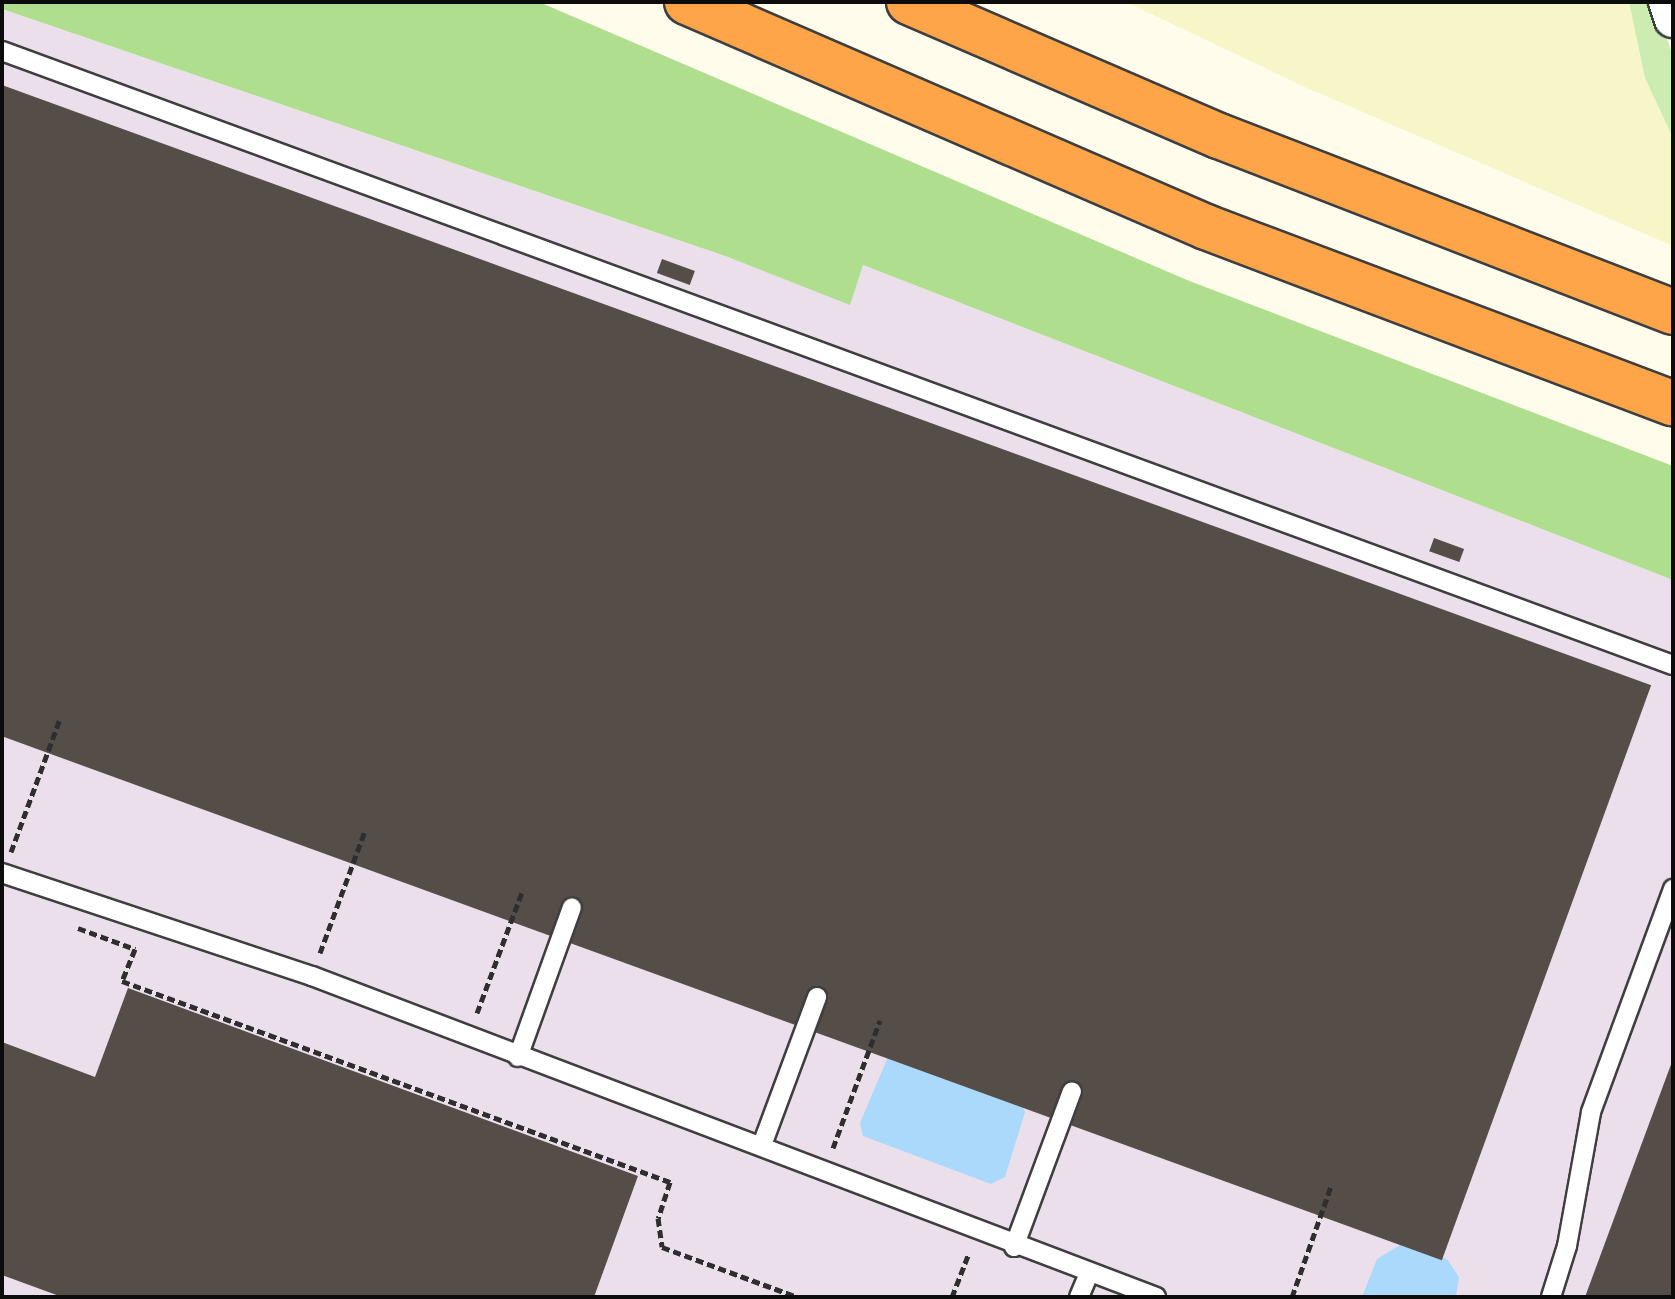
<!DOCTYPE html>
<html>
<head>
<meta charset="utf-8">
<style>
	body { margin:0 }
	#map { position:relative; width:1675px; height:1299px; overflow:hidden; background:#fffceb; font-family:"Times New Roman",serif }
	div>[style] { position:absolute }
	.industrial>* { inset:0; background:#ebdfec }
	.farmland>* { inset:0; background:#f7f6c8 }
	.green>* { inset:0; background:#cdecb1 }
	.forest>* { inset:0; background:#afde8f }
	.water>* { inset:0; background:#aad9fb }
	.building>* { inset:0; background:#554d47; transform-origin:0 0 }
	.path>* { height:5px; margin-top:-2.5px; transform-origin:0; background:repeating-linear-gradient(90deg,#2e2e2e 0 8px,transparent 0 12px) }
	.roads { filter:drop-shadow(2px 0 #3f3f3f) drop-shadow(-2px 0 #3f3f3f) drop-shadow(0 2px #3f3f3f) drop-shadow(0 -2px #3f3f3f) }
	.lane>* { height:18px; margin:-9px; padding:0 9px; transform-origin:9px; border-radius:9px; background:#fff }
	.street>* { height:36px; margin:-18px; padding:0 18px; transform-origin:18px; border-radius:18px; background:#fff }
	.highway>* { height:44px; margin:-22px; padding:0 22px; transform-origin:22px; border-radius:22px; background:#ffa549 }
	span { translate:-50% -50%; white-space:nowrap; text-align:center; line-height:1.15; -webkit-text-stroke:8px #fff; paint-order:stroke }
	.frame { position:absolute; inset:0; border:4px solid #0c0c0c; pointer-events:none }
</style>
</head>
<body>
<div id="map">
	<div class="industrial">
		<div style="clip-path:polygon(2px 9px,728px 257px,849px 304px,863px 265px,1673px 580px,1673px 1297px,2px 1297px)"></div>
	</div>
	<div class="farmland">
		<div style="clip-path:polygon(1126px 2px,1629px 2px,1645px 78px,1673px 138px,1673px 246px,1307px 88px)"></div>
	</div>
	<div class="green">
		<div style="clip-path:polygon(1629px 2px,1654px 2px,1673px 56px,1673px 138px,1645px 78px)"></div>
	</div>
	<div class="forest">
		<div style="clip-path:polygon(2px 2px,539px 2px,1187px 280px,1673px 466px,1673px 580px,863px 265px,850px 305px,728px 257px,2px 9px)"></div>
	</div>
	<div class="water">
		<div style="clip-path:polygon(896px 1052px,1019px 1098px,1025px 1112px,1005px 1177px,991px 1184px,863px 1136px,860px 1123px,888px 1057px)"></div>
		<div style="clip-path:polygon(1400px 1245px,1447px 1259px,1459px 1277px,1456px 1297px,1362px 1297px,1377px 1259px)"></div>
	</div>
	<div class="building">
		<div style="left:2px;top:85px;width:1755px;height:612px;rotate:20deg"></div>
		<div style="left:662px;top:259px;width:35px;height:15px;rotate:20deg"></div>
		<div style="left:1434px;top:538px;width:32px;height:14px;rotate:20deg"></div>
		<div style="clip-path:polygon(128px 988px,638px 1176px,594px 1297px,62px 1297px,2px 1275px,2px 1042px,95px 1077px)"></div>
		<div style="clip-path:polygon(1673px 1059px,1673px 1297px,1585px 1297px)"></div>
	</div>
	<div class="path">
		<div style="left:11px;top:852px;width:142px;rotate:-69.8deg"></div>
		<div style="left:78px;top:928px;width:61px;rotate:20.2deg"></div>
		<div style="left:135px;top:949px;width:35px;rotate:112deg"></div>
		<div style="left:122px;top:981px;width:584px;rotate:20.14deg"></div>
		<div style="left:670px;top:1182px;width:38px;rotate:108deg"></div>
		<div style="left:658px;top:1218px;width:29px;rotate:82deg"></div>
		<div style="left:662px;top:1247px;width:144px;rotate:20.3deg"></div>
		<div style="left:320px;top:953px;width:130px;rotate:-69.8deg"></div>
		<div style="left:477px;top:1013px;width:132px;rotate:-69.6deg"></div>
		<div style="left:833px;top:1148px;width:136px;rotate:-69.8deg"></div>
		<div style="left:935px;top:1297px;width:11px"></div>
		<div style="left:952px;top:1297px;width:47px;rotate:-68.9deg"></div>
		<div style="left:1292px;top:1297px;width:118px;rotate:-70.6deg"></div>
	</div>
	<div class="roads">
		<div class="lane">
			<div style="left:2px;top:51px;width:1780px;rotate:20.18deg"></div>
			<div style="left:2px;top:873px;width:327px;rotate:18.4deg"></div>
			<div style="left:312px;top:976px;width:903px;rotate:20.82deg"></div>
			<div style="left:518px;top:1057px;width:159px;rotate:-70.2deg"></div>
			<div style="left:762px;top:1145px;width:158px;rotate:-69.6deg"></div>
			<div style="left:1014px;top:1247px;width:166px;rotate:-69.6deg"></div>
			<div style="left:1079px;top:1297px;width:26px;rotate:-67deg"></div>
			<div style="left:1551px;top:1297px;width:53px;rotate:-72.6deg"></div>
			<div style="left:1567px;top:1246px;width:136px;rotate:-79.8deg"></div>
			<div style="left:1591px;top:1112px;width:238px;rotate:-69.8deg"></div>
		</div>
		<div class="street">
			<div style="left:1667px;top:2px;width:18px;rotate:71deg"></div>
		</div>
		<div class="highway">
			<div style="left:687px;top:2px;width:566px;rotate:23.44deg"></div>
			<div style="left:1206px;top:227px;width:499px;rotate:20.7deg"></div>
			<div style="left:909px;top:2px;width:338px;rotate:23.4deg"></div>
			<div style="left:1219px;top:136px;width:487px;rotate:21.2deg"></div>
		</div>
	</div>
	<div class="frame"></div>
</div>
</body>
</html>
